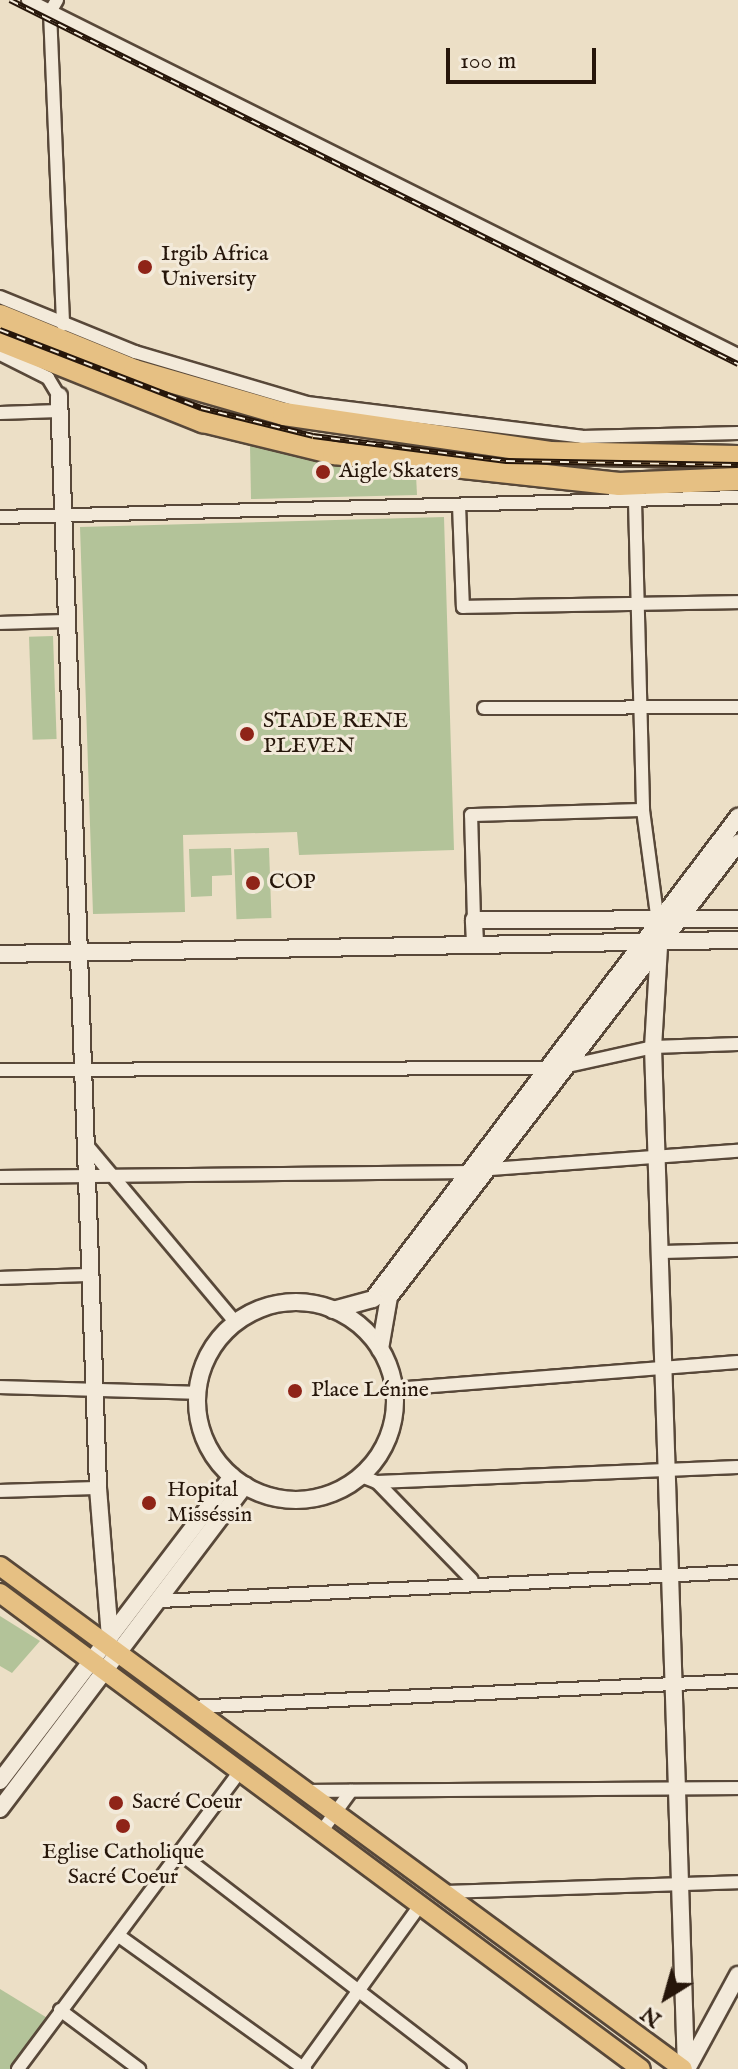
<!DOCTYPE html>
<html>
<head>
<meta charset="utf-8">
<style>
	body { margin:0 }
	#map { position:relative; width:738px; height:2069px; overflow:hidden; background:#ecdfc6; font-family:"IM FELL English",serif }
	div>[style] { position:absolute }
	.green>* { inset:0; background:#b3c399; transform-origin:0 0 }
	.roads { filter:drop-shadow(2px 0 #584839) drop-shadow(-2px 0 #584839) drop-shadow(0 2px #584839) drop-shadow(0 -2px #584839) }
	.street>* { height:12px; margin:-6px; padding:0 6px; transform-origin:6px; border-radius:6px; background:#f3eada }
	.secondary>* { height:16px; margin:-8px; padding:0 8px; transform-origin:8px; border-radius:8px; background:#f3eada }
	.secondary>.ring { margin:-8px; padding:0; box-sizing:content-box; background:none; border:16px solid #f3eada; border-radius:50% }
	.primary>* { height:18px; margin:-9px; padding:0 9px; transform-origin:9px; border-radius:9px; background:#e6c083 }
	.highway>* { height:22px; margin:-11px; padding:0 11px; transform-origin:11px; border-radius:11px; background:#e6c083 }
	.rail>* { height:6px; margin-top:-3px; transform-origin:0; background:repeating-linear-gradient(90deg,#f3eada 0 9px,#26160a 0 18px); box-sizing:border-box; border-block:2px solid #26160a }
	.dots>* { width:22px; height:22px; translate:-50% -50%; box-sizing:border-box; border:4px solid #f3eada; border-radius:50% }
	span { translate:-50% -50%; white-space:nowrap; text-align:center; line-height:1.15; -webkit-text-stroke:6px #f3eada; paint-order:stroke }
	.poi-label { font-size:22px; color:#26160a }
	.left { translate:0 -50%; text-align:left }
	.north { position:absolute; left:626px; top:1957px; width:80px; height:80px; -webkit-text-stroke:6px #f3eada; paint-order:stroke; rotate:217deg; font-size:22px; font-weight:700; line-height:32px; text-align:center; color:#26160a }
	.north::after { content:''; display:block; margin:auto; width:28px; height:36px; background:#26160a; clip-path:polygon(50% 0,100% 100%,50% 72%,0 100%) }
	.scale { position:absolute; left:446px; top:48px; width:150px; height:36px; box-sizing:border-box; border:4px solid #26160a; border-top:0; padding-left:10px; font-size:24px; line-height:28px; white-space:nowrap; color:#26160a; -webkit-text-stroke:6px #f3eada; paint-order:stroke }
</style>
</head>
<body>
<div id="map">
	<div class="green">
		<div style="clip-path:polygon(250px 445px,416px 475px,417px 495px,251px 499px)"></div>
		<div style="clip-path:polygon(444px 517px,454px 850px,299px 855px,297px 832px,183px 835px,185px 912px,93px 914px,80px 527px)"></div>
		<div style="left:53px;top:636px;width:103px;height:24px;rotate:88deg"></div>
		<div style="clip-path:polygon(231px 848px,232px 875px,212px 876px,212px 896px,191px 897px,189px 849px)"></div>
		<div style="left:269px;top:848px;width:70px;height:35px;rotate:88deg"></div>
		<div style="clip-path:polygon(0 1616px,40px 1641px,12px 1673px,0 1666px)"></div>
		<div style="clip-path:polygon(0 1989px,49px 2019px,17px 2069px,0 2069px)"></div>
	</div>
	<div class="roads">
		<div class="street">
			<div style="left:28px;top:0;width:794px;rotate:26.57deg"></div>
			<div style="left:57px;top:0;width:14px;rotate:120deg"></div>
			<div style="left:50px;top:12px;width:313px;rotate:87.6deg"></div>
			<div style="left:0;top:297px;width:146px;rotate:22.2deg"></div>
			<div style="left:135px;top:352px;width:179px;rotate:16.5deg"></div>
			<div style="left:307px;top:403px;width:277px;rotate:7deg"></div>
			<div style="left:582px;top:437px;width:156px;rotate:-1.5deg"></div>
			<div style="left:0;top:354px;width:54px;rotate:26.6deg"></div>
			<div style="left:48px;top:378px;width:21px;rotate:59deg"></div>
			<div style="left:0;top:413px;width:59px;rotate:-1.9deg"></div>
			<div style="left:635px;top:501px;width:309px;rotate:88.5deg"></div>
			<div style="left:643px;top:810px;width:114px;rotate:82.4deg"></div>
			<div style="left:459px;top:505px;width:102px;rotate:87.8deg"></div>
			<div style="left:463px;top:607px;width:275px;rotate:-1deg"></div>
			<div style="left:0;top:517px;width:738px;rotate:-1.55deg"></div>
			<div style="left:0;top:623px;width:67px;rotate:-1.7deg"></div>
			<div style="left:484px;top:708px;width:254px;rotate:-0.2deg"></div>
			<div style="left:474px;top:920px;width:105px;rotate:-91.6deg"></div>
			<div style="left:471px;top:815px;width:172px;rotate:-1.7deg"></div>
			<div style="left:568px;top:1066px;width:87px;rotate:-12.6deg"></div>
			<div style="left:653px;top:1047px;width:85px;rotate:-2deg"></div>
			<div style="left:0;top:1070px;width:547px;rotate:-0.21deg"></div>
			<div style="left:85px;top:1143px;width:234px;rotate:50deg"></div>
			<div style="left:490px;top:1169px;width:249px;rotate:-4.2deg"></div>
			<div style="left:0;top:1177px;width:467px;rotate:-0.6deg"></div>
			<div style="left:660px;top:1252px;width:78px;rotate:-1.5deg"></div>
			<div style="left:0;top:1278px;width:89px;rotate:-1.9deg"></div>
			<div style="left:0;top:1387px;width:197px;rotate:1.7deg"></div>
			<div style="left:394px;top:1389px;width:345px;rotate:-4.5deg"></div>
			<div style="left:361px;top:1476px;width:17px;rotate:21deg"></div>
			<div style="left:377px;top:1482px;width:136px;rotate:45.9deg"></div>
			<div style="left:377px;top:1482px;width:361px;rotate:-2.4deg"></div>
			<div style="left:0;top:1491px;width:98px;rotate:-1.8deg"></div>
			<div style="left:160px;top:1601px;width:579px;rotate:-2.87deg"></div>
			<div style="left:190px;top:1707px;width:549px;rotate:-2.72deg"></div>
			<div style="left:307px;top:1791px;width:431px;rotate:-0.4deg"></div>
			<div style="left:321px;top:1832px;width:51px;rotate:-53.8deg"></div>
			<div style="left:181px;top:1854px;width:352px;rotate:37.6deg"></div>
			<div style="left:444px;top:1892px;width:294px;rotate:-1.9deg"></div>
			<div style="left:119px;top:1936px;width:229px;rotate:35.6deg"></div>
			<div style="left:60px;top:2010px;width:99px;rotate:36.8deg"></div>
			<div style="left:18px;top:2069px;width:370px;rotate:-53.3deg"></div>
			<div style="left:302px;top:2069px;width:203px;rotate:-54.2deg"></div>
		</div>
		<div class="secondary">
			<div style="left:59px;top:396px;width:1093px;rotate:87.95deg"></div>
			<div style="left:98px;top:1488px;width:149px;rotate:85.4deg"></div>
			<div style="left:475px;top:942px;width:22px;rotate:-93deg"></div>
			<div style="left:474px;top:920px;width:264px;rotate:-0.2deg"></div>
			<div style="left:659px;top:947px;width:100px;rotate:93.4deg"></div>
			<div style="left:653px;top:1047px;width:1023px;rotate:88.15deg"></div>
			<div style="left:0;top:954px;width:738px;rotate:-1.09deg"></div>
			<div class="ring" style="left:197px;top:1302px;width:182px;height:182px"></div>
			<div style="left:333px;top:1310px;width:41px;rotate:-15.4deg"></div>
			<div style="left:373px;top:1299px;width:605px;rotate:-52.86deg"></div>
			<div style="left:380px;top:1349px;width:53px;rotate:-80.2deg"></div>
			<div style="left:389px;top:1297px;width:573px;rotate:-52.45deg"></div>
			<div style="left:0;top:1781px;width:383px;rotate:-52.7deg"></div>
			<div style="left:0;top:1809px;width:406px;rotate:-52.9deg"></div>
			<div style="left:687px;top:2069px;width:107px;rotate:-61.5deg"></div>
		</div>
		<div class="primary">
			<div style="left:0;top:1566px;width:848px;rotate:36.37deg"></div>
			<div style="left:0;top:1593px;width:798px;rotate:36.6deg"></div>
		</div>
		<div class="highway">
			<div style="left:0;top:316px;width:146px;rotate:22.2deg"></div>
			<div style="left:135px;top:371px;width:155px;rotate:16.1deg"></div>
			<div style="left:284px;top:414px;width:269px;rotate:8.3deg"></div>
			<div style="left:550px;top:453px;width:188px;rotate:1.2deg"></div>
			<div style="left:0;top:340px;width:219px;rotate:21.8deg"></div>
			<div style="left:203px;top:421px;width:135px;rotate:13.7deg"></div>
			<div style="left:334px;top:453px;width:287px;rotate:6.2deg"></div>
			<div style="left:619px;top:484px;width:119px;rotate:-2.4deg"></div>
		</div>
	</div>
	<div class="rail">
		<div style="left:10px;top:0;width:814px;rotate:26.57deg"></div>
		<div style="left:0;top:330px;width:216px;rotate:21.2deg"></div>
		<div style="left:201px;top:408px;width:115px;rotate:14deg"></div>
		<div style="left:313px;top:436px;width:195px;rotate:7.4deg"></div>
		<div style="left:506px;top:461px;width:232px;rotate:1deg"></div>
	</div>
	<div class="dots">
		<div style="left:145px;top:267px;background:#8f2418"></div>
		<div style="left:323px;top:472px;background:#8f2418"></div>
		<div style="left:247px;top:734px;background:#8f2418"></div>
		<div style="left:253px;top:883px;background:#8f2418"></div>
		<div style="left:295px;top:1391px;background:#8f2418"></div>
		<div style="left:149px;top:1503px;background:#8f2418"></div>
		<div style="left:116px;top:1803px;background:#8f2418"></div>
		<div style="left:123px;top:1826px;background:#8f2418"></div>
	</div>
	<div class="poi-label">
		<span class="left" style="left:161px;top:267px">Irgib Africa<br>University</span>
		<span class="left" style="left:339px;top:472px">Aigle Skaters</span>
		<span class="left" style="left:263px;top:734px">STADE RENE<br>PLEVEN</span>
		<span class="left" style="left:269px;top:883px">COP</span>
		<span class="left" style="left:311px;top:1391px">Place Lénine</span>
		<span class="left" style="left:167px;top:1503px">Hopital<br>Misséssin</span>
		<span class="left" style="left:132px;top:1803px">Sacré Coeur</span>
		<span style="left:123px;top:1865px">Eglise Catholique<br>Sacré Coeur</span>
	</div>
	<div class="north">N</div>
	<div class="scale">100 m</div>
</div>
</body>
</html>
